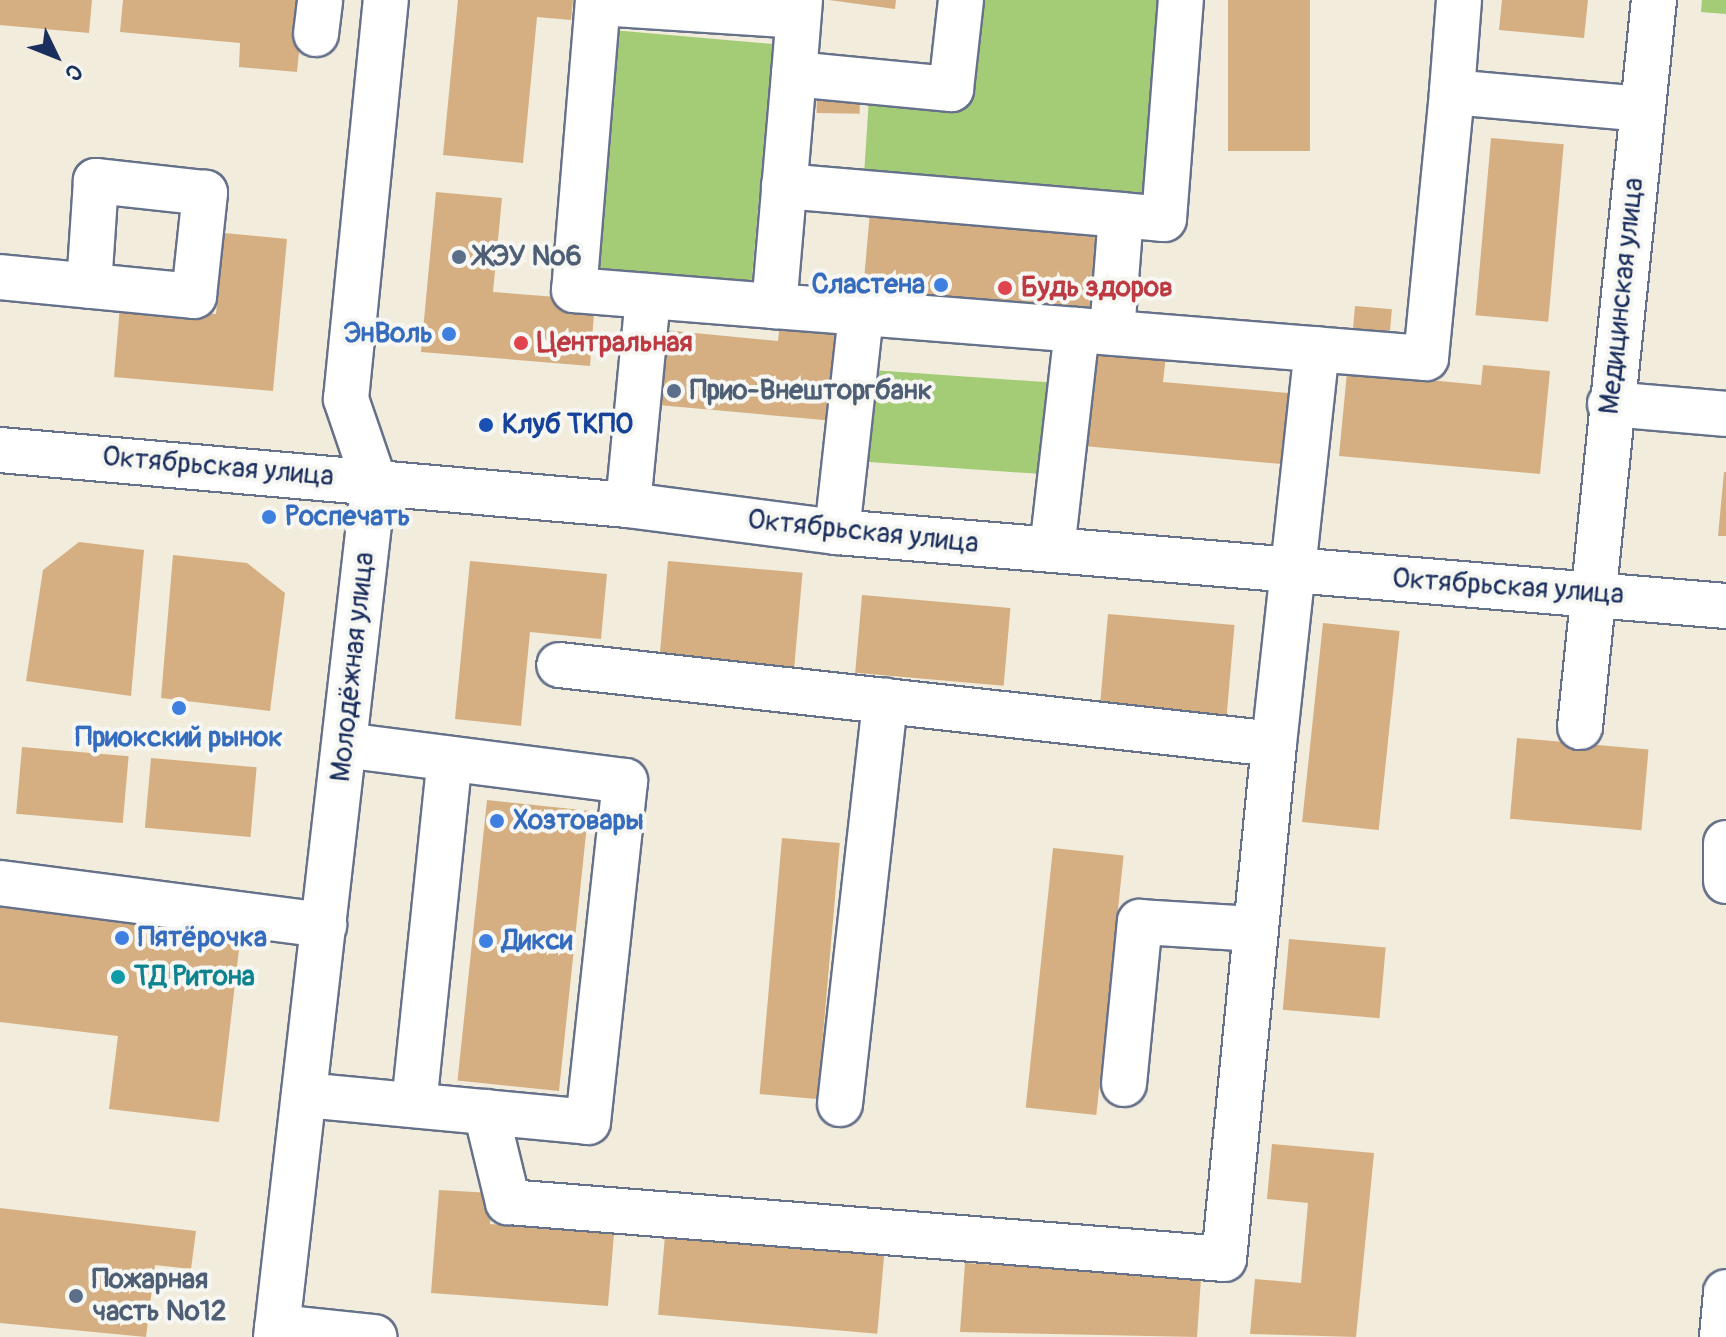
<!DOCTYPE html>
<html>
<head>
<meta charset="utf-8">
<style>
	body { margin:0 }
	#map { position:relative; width:1726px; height:1337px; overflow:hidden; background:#f1ecdb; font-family:Pangolin,sans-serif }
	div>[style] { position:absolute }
	.green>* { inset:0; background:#a4cb76; transform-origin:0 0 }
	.building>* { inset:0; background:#d5af82; transform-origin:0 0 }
	.roads { filter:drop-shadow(2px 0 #66718a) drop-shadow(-2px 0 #66718a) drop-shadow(0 2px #66718a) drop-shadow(0 -2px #66718a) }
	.minor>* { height:44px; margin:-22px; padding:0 22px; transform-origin:22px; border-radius:22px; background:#fff }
	.major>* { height:44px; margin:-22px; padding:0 22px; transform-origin:22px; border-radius:22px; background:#fff }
	.dots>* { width:22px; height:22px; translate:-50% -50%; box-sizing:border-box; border:4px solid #f6f6f2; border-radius:50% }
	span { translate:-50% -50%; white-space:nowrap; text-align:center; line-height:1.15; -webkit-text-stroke:8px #f6f6f2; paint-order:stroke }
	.service-label { font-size:28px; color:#4e5e75; font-weight:700 }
	.left { translate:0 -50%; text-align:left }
	.shop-label { font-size:28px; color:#366cbe; font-weight:700 }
	.right { translate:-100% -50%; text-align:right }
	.health-label { font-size:28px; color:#be3a42; font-weight:700 }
	.street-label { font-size:28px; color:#1b2f5e }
	.transit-label { font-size:28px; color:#164399; font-weight:700 }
	.culture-label { font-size:28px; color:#0d838f; font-weight:700 }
	.north { position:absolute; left:16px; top:16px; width:80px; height:80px; -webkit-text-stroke:6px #f6f6f2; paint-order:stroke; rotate:133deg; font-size:22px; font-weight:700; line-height:32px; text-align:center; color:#1b2f5e }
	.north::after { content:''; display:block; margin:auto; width:28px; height:36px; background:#1b2f5e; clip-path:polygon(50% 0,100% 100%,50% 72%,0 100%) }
</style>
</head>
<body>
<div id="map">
	<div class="green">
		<div style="clip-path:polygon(976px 0,1164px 0,1148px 201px,864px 175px,869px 98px,966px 103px)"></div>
		<div style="clip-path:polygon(1702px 0,1726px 0,1726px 14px,1701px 12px)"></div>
		<div style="left:612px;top:30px;width:161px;height:241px;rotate:5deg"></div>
		<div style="left:872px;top:370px;width:187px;height:92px;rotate:4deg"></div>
	</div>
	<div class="building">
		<div style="clip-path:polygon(0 0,92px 0,89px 33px,0 25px)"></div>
		<div style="clip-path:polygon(123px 0,304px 0,297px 72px,239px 67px,240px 43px,120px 32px)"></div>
		<div style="clip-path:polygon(458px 0,573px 0,571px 20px,537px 17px,523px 163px,443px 155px)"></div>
		<div style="clip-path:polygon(829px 0,896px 0,895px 9px)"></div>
		<div style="left:1228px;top:0;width:82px;height:151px"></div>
		<div style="clip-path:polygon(1502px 0,1588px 0,1584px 38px,1499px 30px)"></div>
		<div style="left:817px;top:91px;width:43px;height:22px;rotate:1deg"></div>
		<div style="left:1491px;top:138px;width:73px;height:178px;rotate:5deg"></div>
		<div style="clip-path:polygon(436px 192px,502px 198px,493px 292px,595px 300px,590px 366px,421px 352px)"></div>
		<div style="left:871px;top:200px;width:245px;height:92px;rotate:5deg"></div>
		<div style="clip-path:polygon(224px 233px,287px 239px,273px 391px,114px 377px,120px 305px,216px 314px)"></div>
		<div style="left:1355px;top:306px;width:37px;height:27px;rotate:5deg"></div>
		<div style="clip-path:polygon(780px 320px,843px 326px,835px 421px,647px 404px,654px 329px,778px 341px)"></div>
		<div style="clip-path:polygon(1093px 348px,1166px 355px,1163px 382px,1288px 393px,1281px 464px,1084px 446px)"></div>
		<div style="clip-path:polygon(1483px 365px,1550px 371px,1540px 474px,1339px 456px,1347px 372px,1481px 385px)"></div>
		<div style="clip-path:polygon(1724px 472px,1726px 472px,1726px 536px,1718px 536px)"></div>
		<div style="clip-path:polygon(79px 542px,144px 550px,131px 696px,26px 681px,43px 570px)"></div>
		<div style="clip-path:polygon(173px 555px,247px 563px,285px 593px,270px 711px,161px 698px)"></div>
		<div style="clip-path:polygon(470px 561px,607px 574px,601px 639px,530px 632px,521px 726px,455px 719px)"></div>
		<div style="left:668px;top:561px;width:135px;height:97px;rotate:5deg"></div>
		<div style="left:862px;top:595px;width:149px;height:78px;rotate:5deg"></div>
		<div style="left:1108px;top:614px;width:127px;height:93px;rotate:5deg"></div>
		<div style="left:1323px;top:623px;width:77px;height:200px;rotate:6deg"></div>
		<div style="left:1517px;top:738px;width:132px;height:81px;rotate:5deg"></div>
		<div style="left:22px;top:747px;width:107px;height:67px;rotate:5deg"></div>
		<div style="left:151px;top:758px;width:106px;height:70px;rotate:5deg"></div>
		<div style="left:487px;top:800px;width:102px;height:282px;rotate:6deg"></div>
		<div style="left:782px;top:838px;width:58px;height:257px;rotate:5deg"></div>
		<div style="left:1053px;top:848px;width:71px;height:261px;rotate:6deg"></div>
		<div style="clip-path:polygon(0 904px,241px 932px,219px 1122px,109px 1109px,118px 1036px,0 1022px)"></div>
		<div style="left:1289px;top:939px;width:97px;height:71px;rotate:5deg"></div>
		<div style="clip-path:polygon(1272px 1144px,1374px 1153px,1356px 1337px,1250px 1334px,1255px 1279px,1301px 1283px,1308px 1203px,1267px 1199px)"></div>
		<div style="clip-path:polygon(439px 1190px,492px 1193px,490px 1224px,614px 1234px,608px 1306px,431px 1293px)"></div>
		<div style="clip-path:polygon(0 1208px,196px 1231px,191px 1269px,155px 1265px,146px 1337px,0 1323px)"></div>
		<div style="left:665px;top:1236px;width:220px;height:79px;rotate:5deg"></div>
		<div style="clip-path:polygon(965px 1263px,1201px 1278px,1197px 1337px,960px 1332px)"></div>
	</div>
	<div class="roads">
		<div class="minor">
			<div style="left:598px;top:0;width:291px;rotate:94.7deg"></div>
			<div style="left:574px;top:290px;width:201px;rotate:4.6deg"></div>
			<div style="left:800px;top:0;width:74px;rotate:94.6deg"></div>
			<div style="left:794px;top:74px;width:158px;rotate:5.5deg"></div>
			<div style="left:951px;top:89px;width:90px;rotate:-83.6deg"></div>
			<div style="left:1459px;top:0;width:92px;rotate:94.4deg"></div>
			<div style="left:1452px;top:92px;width:191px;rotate:5.1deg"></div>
			<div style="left:598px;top:3px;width:200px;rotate:3.7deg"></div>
			<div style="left:316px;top:34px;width:34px;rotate:-83deg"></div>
			<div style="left:794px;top:74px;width:233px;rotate:94.9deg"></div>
			<div style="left:774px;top:306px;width:304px;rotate:4.5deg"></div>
			<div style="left:1077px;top:330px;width:221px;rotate:96.5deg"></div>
			<div style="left:784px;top:186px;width:338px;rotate:4.9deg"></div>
			<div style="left:1121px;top:215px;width:118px;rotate:94.4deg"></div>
			<div style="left:1121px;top:215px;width:43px;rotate:5.3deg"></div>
			<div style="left:1164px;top:219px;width:220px;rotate:-85.6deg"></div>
			<div style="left:0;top:277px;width:195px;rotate:5.6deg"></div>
			<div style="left:194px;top:296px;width:104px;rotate:-83.9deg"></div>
			<div style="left:205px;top:193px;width:110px;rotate:-173.7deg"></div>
			<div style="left:96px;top:181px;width:105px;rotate:93.8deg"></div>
			<div style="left:1077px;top:330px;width:350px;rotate:4.6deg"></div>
			<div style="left:1426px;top:358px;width:267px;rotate:-84.4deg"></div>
			<div style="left:1610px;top:404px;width:116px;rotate:4.9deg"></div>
			<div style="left:628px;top:505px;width:210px;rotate:-84.5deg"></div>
			<div style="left:837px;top:532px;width:220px;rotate:-83.7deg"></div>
			<div style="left:1580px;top:727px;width:731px;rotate:-84.19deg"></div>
			<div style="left:1274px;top:744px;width:397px;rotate:-83.8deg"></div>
			<div style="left:1726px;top:843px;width:38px;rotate:90deg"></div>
			<div style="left:0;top:883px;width:327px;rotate:7.4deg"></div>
			<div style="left:1124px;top:1084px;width:163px;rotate:-84.4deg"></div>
			<div style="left:1140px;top:922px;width:115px;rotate:3.5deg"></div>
			<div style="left:304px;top:1095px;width:285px;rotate:5.4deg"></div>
			<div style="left:588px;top:1122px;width:343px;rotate:-83.8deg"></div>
			<div style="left:625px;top:781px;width:282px;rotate:-172.7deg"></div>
			<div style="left:840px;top:1104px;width:406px;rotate:-83.6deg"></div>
			<div style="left:414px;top:1105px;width:348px;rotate:-84.1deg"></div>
			<div style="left:486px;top:1112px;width:93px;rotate:76.3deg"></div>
			<div style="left:508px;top:1202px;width:718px;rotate:4.55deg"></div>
			<div style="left:1224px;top:1259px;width:517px;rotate:-84.45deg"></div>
			<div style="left:1274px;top:744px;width:719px;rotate:-173.69deg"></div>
			<div style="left:277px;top:1327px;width:98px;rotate:5.9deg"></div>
			<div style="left:276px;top:1337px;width:862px;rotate:-83.47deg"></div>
			<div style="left:374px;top:481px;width:87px;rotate:-108.9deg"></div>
			<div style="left:346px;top:399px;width:401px;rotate:-84.3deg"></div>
			<div style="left:1722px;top:1337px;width:45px;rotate:-84.9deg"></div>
		</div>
		<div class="major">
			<div style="left:0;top:450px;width:630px;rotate:5.01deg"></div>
			<div style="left:628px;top:505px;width:211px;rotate:7.4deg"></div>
			<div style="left:837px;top:532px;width:892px;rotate:4.76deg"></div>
		</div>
	</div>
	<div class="dots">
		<div style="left:459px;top:257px;background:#5c6f8a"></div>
		<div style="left:941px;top:285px;background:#3f7fe0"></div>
		<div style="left:1005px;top:288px;background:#e0444e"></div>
		<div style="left:449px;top:334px;background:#3f7fe0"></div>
		<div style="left:521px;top:343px;background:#e0444e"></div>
		<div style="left:674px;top:391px;background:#5c6f8a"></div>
		<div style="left:486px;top:425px;background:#1a4fb4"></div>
		<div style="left:269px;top:517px;background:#3f7fe0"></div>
		<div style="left:179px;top:708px;background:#3f7fe0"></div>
		<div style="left:497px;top:821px;background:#3f7fe0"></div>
		<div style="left:122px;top:938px;background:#3f7fe0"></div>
		<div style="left:486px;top:941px;background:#3f7fe0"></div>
		<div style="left:118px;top:977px;background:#0f9aa8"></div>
		<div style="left:76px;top:1296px;background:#5c6f8a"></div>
	</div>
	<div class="service-label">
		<span class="left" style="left:475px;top:257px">ЖЭУ №6</span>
		<span class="left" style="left:690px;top:391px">Прио-Внешторгбанк</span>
		<span class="left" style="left:92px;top:1296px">Пожарная<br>часть №12</span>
	</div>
	<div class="shop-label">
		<span class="right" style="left:925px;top:285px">Сластена</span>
		<span class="right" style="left:433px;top:334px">ЭнВоль</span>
		<span class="left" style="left:285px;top:517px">Роспечать</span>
		<span style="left:179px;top:738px">Приокский рынок</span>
		<span class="left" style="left:513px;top:821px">Хозтовары</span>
		<span class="left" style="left:138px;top:938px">Пятёрочка</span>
		<span class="left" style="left:502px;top:941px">Дикси</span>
	</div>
	<div class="health-label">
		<span class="left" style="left:1021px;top:288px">Будь здоров</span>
		<span class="left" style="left:537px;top:343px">Центральная</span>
	</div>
	<div class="street-label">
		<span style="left:1622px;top:296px;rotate:-84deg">Медицинская улица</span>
		<span style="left:218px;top:467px;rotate:5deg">Октябрьская улица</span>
		<span style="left:863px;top:532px;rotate:6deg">Октябрьская улица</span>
		<span style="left:1508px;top:587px;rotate:4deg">Октябрьская улица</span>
		<span style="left:353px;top:667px;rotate:-84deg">Молодёжная улица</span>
	</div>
	<div class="transit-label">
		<span class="left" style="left:502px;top:425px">Клуб ТКПО</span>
	</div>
	<div class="culture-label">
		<span class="left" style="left:134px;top:977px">ТД Ритона</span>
	</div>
	<div class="north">С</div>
</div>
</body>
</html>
